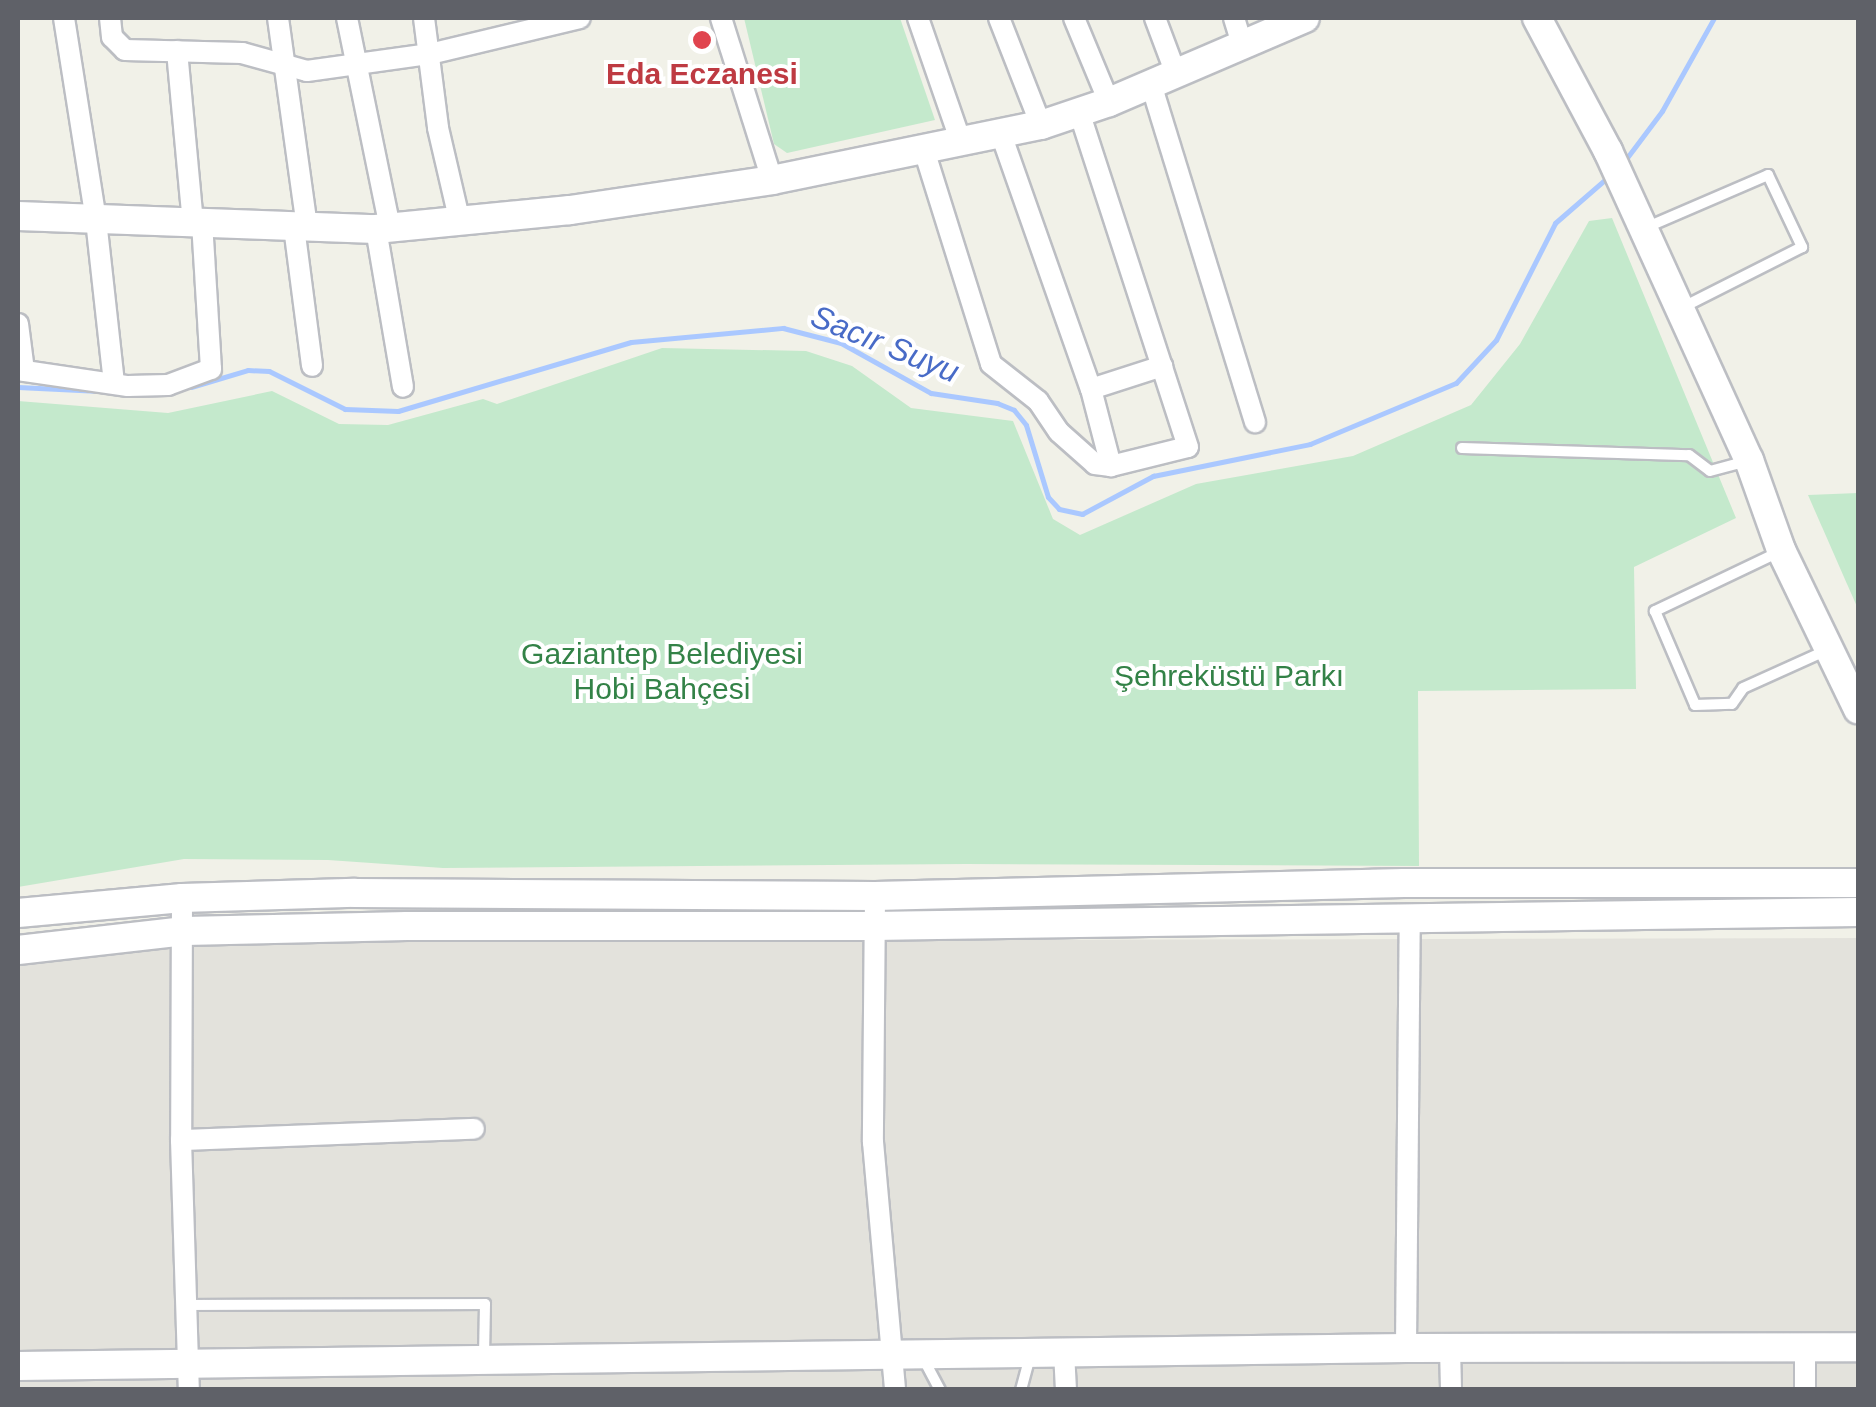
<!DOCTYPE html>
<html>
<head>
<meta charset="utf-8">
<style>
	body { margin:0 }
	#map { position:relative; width:1876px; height:1407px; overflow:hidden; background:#f1f1e8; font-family:Arial,sans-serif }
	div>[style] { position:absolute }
	.industrial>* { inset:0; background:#e3e2dc }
	.green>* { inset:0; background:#c4e9cc }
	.stream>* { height:5px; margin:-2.5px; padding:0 2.5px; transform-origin:2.5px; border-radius:2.5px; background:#aac8ff }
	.roads { filter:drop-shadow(2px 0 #bcbec3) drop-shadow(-2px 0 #bcbec3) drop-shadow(0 2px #bcbec3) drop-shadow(0 -2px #bcbec3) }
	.lane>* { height:10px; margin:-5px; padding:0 5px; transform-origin:5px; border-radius:5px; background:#fff }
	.street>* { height:20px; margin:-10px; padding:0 10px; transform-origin:10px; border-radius:10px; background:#fff }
	.secondary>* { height:28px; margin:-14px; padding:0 14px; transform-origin:14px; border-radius:14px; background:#fff }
	.dots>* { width:28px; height:28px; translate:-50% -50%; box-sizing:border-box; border:5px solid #fff; border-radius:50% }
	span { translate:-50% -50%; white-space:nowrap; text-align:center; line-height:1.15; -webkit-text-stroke:8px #fff; paint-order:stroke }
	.health-label { font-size:30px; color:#be3a42; font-weight:700 }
	.park-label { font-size:30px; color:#338247 }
	.water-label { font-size:32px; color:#486bc7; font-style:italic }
	.frame { position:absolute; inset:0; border:20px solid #5f6168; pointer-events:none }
</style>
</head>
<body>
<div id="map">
	<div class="industrial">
		<div style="clip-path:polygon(1858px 938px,1858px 1389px,18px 1389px,18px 961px,151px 942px)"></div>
	</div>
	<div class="green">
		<div style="clip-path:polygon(744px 18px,900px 18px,935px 120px,787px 153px,774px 144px)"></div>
		<div style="clip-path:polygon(1612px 218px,1736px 518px,1634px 567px,1636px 689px,1418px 691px,1419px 866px,966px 864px,443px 868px,328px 860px,184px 859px,18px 887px,18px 401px,168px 413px,272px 391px,339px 424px,388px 425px,483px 399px,497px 404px,662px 348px,806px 351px,852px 366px,911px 408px,1013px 421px,1053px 519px,1080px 535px,1196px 484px,1353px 456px,1471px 405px,1520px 344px,1589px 221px)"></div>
		<div style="clip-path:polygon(1858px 493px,1858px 609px,1808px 495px)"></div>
	</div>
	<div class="stream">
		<div style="left:1623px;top:163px;width:65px;rotate:-53.1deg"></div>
		<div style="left:1662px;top:111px;width:107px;rotate:-60.8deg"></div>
		<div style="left:18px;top:387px;width:143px;rotate:2.8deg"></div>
		<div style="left:191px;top:387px;width:59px;rotate:-16.6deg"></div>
		<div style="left:248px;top:370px;width:21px;rotate:3deg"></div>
		<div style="left:269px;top:371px;width:85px;rotate:26.6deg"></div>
		<div style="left:345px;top:409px;width:53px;rotate:2.2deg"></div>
		<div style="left:398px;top:411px;width:243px;rotate:-16.5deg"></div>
		<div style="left:631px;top:342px;width:153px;rotate:-5.3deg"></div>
		<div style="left:783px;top:328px;width:60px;rotate:14.5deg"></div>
		<div style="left:841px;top:343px;width:103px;rotate:29.1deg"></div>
		<div style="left:931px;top:393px;width:67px;rotate:8.6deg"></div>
		<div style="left:997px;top:403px;width:18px;rotate:22deg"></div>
		<div style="left:1014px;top:410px;width:19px;rotate:51deg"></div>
		<div style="left:1026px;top:425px;width:75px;rotate:73deg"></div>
		<div style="left:1048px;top:497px;width:16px;rotate:47deg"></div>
		<div style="left:1059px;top:509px;width:24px;rotate:12deg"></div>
		<div style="left:1082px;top:514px;width:81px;rotate:-28.2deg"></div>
		<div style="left:1153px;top:476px;width:160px;rotate:-11.5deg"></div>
		<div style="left:1310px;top:444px;width:158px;rotate:-22.7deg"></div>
		<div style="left:1456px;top:383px;width:59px;rotate:-47.1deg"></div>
		<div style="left:1496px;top:340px;width:131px;rotate:-63.2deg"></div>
		<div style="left:1555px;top:223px;width:70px;rotate:-41deg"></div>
	</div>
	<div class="roads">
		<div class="lane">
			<div style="left:1645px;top:228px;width:134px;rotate:-23.3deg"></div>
			<div style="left:1768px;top:175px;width:80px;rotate:64.7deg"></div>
			<div style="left:1802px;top:247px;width:133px;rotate:153.2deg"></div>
			<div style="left:1462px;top:448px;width:227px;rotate:1.8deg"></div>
			<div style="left:1689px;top:455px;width:26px;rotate:37deg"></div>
			<div style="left:1710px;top:471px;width:39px;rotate:-15deg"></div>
			<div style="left:1781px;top:551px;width:140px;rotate:154.5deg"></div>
			<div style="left:1655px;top:611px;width:102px;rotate:66.9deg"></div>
			<div style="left:1695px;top:705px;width:37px;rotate:-2deg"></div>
			<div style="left:1732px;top:704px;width:19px;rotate:-55deg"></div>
			<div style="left:1743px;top:688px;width:90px;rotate:-24.3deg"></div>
			<div style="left:187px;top:1305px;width:298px;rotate:-0.2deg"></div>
			<div style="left:485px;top:1304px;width:51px;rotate:91.1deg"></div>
			<div style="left:923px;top:1358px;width:36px;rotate:62deg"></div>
			<div style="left:1021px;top:1390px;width:34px;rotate:-75deg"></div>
		</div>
		<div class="street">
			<div style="left:64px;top:18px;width:205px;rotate:81deg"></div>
			<div style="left:96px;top:220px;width:164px;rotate:83.7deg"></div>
			<div style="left:110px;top:18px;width:19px;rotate:84deg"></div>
			<div style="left:112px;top:37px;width:18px;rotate:45deg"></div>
			<div style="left:125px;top:50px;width:117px;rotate:1.5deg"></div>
			<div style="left:242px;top:53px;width:67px;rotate:15.5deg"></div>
			<div style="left:307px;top:71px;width:124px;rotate:-7.9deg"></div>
			<div style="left:430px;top:54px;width:154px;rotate:-13.5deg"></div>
			<div style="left:278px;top:18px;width:211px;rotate:82.1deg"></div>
			<div style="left:347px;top:18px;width:213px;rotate:78.4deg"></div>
			<div style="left:424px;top:18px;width:111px;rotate:82.7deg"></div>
			<div style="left:438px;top:128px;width:92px;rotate:76.9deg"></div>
			<div style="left:721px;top:18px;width:170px;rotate:72.5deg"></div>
			<div style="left:918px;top:18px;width:131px;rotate:70.9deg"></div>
			<div style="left:999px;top:18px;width:115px;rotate:68.6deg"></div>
			<div style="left:1074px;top:18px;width:91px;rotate:67.4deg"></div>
			<div style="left:1155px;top:18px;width:60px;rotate:69.4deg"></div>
			<div style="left:1234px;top:18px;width:27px;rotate:73deg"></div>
			<div style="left:177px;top:51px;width:173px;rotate:84.7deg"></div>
			<div style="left:1151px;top:84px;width:354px;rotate:72.9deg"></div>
			<div style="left:1001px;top:134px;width:270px;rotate:70.6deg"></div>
			<div style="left:1091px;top:389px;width:80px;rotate:75.4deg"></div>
			<div style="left:924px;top:150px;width:224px;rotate:72.6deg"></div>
			<div style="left:991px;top:364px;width:60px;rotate:38.2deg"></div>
			<div style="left:1038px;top:401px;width:37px;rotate:56deg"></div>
			<div style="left:1059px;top:432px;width:48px;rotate:41.6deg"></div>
			<div style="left:1095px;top:464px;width:16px;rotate:7deg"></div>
			<div style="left:1111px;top:466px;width:79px;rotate:-13.9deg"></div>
			<div style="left:1188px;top:447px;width:352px;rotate:-108deg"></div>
			<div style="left:294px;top:227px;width:140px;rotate:82.6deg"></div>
			<div style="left:376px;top:229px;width:160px;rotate:80.3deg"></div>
			<div style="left:18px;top:324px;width:47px;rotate:82.7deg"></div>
			<div style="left:18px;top:370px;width:111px;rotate:8.3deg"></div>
			<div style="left:128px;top:386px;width:40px;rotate:-1.4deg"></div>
			<div style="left:168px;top:385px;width:46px;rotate:-20.4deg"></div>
			<div style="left:211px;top:369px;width:146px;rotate:-93.5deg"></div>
			<div style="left:1091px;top:389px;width:75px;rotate:-17.9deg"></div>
			<div style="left:875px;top:896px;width:246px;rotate:90.5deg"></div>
			<div style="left:873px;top:1142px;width:249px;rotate:84.9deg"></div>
			<div style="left:182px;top:898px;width:242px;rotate:90.2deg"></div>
			<div style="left:181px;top:1140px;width:250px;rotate:88.2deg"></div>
			<div style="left:181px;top:1140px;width:293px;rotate:-2.2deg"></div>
			<div style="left:1805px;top:1347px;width:43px;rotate:90deg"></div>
			<div style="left:1406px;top:1348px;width:430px;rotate:-89.5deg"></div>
			<div style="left:1450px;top:1348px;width:42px;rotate:88.6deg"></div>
			<div style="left:1064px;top:1352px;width:38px;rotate:87deg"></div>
		</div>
		<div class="secondary">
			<div style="left:1537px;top:18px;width:151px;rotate:61.9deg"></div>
			<div style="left:1608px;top:151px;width:340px;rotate:65.5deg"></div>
			<div style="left:1749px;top:460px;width:96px;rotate:70.4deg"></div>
			<div style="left:1781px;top:550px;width:177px;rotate:64.2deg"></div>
			<div style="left:18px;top:216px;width:358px;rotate:2.1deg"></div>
			<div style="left:376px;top:229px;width:195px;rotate:-5.6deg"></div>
			<div style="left:570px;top:210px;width:204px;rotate:-8.4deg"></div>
			<div style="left:772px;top:180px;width:275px;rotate:-11.6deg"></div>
			<div style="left:1041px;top:125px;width:72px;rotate:-18.7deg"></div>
			<div style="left:1109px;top:102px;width:213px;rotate:-23.2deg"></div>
			<div style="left:18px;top:913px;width:165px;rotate:-5.2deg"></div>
			<div style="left:182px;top:898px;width:173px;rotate:-1.7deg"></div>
			<div style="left:355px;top:893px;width:520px;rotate:0.33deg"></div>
			<div style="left:875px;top:896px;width:529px;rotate:-1.41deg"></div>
			<div style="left:1404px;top:883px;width:454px"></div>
			<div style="left:18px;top:950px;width:168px;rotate:-6.5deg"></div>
			<div style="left:185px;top:931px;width:222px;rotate:-1.3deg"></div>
			<div style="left:407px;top:926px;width:467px"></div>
			<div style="left:874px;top:926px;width:984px;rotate:-0.82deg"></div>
			<div style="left:18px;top:1366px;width:1388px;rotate:-0.74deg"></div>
			<div style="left:1406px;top:1348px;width:452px;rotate:-0.1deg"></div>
		</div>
	</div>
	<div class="dots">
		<div style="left:702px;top:40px;background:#e0444e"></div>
	</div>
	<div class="health-label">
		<span style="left:702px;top:74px">Eda Eczanesi</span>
	</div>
	<div class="park-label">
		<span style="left:662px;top:671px">Gaziantep Belediyesi<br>Hobi Bahçesi</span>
		<span style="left:1229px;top:676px">Şehreküstü Parkı</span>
	</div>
	<div class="water-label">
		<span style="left:885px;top:344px;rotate:22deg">Sacır Suyu</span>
	</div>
	<div class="frame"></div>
</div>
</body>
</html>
